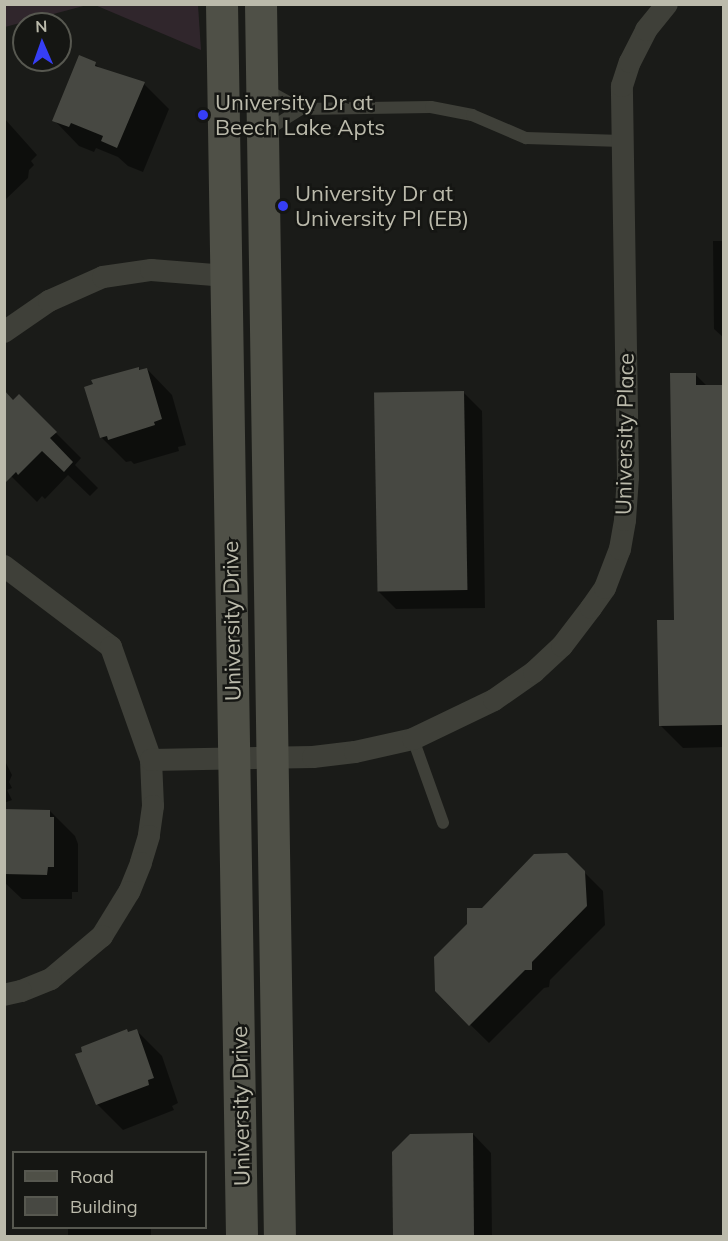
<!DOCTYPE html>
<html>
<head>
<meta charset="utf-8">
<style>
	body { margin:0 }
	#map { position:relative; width:728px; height:1241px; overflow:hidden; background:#1a1b18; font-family:Mulish,sans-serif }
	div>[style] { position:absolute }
	.green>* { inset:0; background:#30262c }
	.shadow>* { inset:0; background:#0007; transform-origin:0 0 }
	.building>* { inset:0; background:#474842; transform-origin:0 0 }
	.lane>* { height:12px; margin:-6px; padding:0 6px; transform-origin:6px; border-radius:6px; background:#3f4039 }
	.street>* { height:22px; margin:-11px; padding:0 11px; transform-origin:11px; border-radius:11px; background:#3f4039 }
	.secondary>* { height:32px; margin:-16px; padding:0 16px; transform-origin:16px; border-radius:16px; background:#4f5047 }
	.dots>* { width:16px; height:16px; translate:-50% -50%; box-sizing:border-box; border:3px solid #151613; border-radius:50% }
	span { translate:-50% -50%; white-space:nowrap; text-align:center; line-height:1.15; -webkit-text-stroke:5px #151613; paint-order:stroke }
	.poi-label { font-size:22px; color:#bbbaab }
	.left { translate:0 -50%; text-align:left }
	.street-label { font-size:22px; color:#bbbaab }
	.frame { position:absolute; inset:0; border:6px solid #bbbaab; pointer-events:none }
	.legend { position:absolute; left:12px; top:1151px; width:195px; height:78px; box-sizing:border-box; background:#151613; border:2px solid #575850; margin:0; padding:8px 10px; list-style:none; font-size:18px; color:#bbbaab }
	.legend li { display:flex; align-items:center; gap:12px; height:30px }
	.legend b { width:30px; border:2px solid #575850 }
	.north { position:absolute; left:12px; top:12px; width:60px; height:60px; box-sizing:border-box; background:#151613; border:2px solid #575850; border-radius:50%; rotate:358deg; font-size:16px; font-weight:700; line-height:24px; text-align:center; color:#bbbaab }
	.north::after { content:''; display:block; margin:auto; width:21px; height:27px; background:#363ef5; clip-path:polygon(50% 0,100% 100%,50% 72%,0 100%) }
</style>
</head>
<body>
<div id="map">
	<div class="green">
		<div style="clip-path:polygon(5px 4px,87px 4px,87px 5px,5px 27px)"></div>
		<div style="clip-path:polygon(95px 5px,198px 5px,201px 50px)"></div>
	</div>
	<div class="shadow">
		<div style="clip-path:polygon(95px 64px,101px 69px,144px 84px,169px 109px,143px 172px,128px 166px,118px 157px,96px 148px,94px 152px,79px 146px,54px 120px)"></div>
		<div style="clip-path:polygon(4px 118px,37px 155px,31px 161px,34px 165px,29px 170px,28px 178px,6px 199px)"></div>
		<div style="clip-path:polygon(713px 241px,724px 241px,724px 338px,714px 329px)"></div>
		<div style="clip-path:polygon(138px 368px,141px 371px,147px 369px,172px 395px,186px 445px,178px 447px,179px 451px,134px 464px,131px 461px,126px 462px,101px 437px)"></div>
		<div style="clip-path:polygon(695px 374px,708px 387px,724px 387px,724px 747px,683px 748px,660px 725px,675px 622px)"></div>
		<div style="clip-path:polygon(463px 392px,482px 411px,485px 608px,396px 609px,378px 591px)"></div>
		<div style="clip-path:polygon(19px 396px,81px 458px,75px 465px,98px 488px,90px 496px,68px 475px,45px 499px,42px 496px,37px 502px,4px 469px,14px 402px)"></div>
		<div style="clip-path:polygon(4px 759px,12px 775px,9px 782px,12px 788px,7px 790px,12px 800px,4px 803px)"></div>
		<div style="clip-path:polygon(4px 810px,50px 811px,75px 836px,78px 844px,78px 892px,72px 892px,72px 899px,22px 899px,4px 882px)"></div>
		<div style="clip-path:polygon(566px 854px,603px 891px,605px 925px,550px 980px,549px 987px,544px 988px,489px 1043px,436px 991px,483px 909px)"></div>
		<div style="clip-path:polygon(137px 1031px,162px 1056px,178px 1103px,172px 1106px,174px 1110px,123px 1130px,97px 1104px,129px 1034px)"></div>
		<div style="clip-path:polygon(473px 1134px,491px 1153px,492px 1236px,394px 1236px,393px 1152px)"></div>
		<div style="left:68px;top:1228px;width:83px;height:9px"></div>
	</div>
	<div class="building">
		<div style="clip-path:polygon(79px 55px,96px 62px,95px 66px,145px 82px,117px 148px,101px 141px,103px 136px,71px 123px,69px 127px,52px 121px)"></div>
		<div style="clip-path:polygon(139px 367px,139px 370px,147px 368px,162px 419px,154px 422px,155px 425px,108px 440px,107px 436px,100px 438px,84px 387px,93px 384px,91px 380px)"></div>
		<div style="clip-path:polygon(670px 373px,696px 373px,696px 385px,723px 385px,723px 725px,659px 726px,657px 620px,674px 620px)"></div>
		<div style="clip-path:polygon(4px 390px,13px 400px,19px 394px,57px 432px,50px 438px,73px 462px,64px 472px,42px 451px,18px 475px,16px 472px,4px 484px)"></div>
		<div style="left:464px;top:391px;width:199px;height:90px;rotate:89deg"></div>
		<div style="clip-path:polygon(4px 809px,50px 810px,50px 817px,54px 817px,54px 867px,48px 867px,47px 875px,4px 874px)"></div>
		<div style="clip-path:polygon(567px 853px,585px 871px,587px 906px,532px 962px,532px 970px,525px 970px,469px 1026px,435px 991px,434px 957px,467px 924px,467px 908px,482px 908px,534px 854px)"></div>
		<div style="clip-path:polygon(127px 1029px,128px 1032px,137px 1029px,154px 1078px,148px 1080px,149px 1085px,96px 1105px,75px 1054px,82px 1052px,81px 1047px)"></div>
		<div style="clip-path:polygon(473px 1133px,474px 1236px,393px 1236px,392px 1152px,410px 1134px)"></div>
	</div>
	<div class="lane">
		<div style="left:265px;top:89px;width:41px;rotate:29.1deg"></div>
		<div style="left:301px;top:109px;width:130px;rotate:-0.9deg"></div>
		<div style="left:431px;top:107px;width:42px;rotate:11deg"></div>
		<div style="left:472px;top:115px;width:59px;rotate:23.1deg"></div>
		<div style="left:526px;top:138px;width:96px;rotate:1.8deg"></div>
		<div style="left:266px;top:131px;width:41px;rotate:-32.2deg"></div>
		<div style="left:413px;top:739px;width:89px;rotate:70.3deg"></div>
	</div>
	<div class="street">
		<div style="left:4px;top:332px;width:55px;rotate:-34.6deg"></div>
		<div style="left:49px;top:301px;width:59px;rotate:-24deg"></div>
		<div style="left:103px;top:277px;width:49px;rotate:-8.3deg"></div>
		<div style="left:151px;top:270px;width:76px;rotate:4.5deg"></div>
		<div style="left:4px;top:566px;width:134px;rotate:37.1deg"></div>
		<div style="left:111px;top:647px;width:120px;rotate:70.5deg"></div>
		<div style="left:151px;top:760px;width:46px;rotate:87.5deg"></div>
		<div style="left:153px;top:806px;width:30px;rotate:98deg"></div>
		<div style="left:149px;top:836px;width:28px;rotate:107deg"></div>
		<div style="left:141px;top:863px;width:31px;rotate:112deg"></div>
		<div style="left:129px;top:892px;width:52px;rotate:121.5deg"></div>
		<div style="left:102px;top:936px;width:67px;rotate:139.9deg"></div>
		<div style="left:51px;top:979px;width:32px;rotate:158deg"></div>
		<div style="left:21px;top:991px;width:17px;rotate:167deg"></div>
		<div style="left:151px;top:760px;width:162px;rotate:-1.1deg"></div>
		<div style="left:313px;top:757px;width:42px;rotate:-6.8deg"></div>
		<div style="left:355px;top:752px;width:59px;rotate:-12.6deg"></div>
		<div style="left:413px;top:739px;width:90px;rotate:-25.7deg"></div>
		<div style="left:494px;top:700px;width:49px;rotate:-35deg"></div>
		<div style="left:534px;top:672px;width:38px;rotate:-43deg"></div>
		<div style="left:562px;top:646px;width:48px;rotate:-52.7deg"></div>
		<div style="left:591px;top:608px;width:24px;rotate:-55deg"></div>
		<div style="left:605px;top:588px;width:42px;rotate:-69deg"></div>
		<div style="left:620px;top:549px;width:29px;rotate:-80deg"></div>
		<div style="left:625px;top:520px;width:43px;rotate:-86deg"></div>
		<div style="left:628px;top:477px;width:391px;rotate:-90.9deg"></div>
		<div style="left:622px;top:86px;width:25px;rotate:-72deg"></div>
		<div style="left:630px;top:62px;width:36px;rotate:-63deg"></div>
		<div style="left:646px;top:30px;width:33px;rotate:-51deg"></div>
	</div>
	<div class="secondary">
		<div style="left:222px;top:4px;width:1232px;rotate:89.07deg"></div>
		<div style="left:261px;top:4px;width:1232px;rotate:89.12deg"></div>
	</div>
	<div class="dots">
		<div style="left:203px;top:115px;background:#363ef5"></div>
		<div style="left:283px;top:206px;background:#363ef5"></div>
	</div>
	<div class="poi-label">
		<span class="left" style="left:215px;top:115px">University Dr at<br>Beech Lake Apts</span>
		<span class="left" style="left:295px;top:206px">University Dr at<br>University Pl (EB)</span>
	</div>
	<div class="street-label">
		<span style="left:625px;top:434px;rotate:-89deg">University Place</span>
		<span style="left:232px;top:621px;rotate:-91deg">University Drive</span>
		<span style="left:241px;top:1106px;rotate:-91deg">University Drive</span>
	</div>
	<div class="frame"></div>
	<ul class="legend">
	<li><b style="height:8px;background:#4f5047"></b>Road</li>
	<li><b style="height:16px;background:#474842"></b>Building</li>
	</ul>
	<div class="north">N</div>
</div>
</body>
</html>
